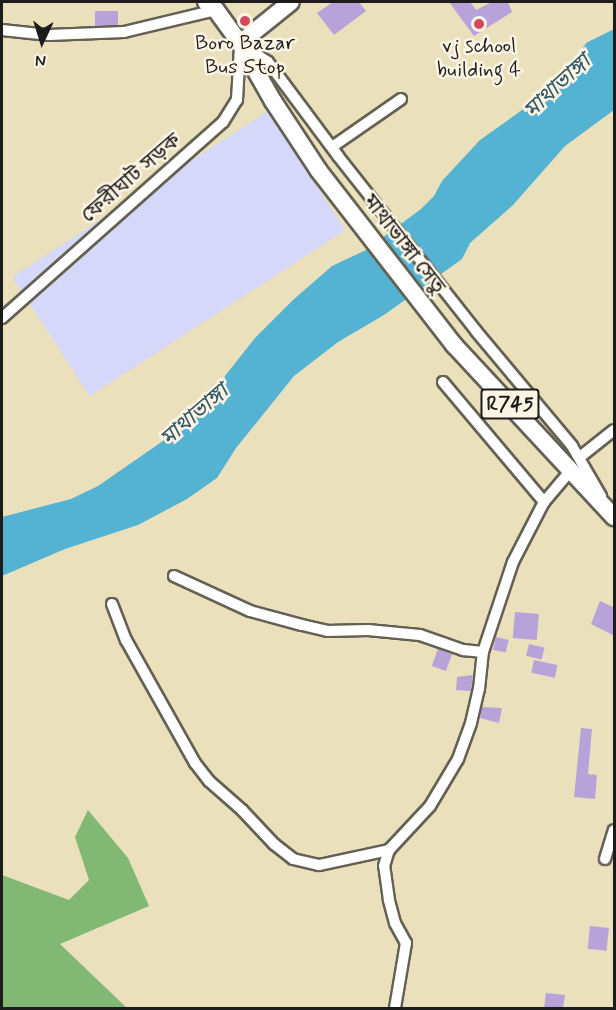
<!DOCTYPE html>
<html>
<head>
<meta charset="utf-8">
<style>
	body { margin:0 }
	#map { position:relative; width:616px; height:1010px; overflow:hidden; background:#eae0bc; font-family:Mynerve,"Noto Sans Bengali",sans-serif }
	div>[style] { position:absolute }
	.built>* { inset:0; background:#d5d8f9; transform-origin:0 0 }
	.forest>* { inset:0; background:#80b874 }
	.water>* { inset:0; background:#54b3d2 }
	.building>* { inset:0; background:#b7a2d9; transform-origin:0 0 }
	.roads { filter:drop-shadow(2px 0 #646154) drop-shadow(-2px 0 #646154) drop-shadow(0 2px #646154) drop-shadow(0 -2px #646154) }
	.street>* { height:10px; margin:-5px; padding:0 5px; transform-origin:5px; border-radius:5px; background:#fff }
	.primary>* { height:16px; margin:-8px; padding:0 8px; transform-origin:8px; border-radius:8px; background:#fff }
	.dots>* { width:16px; height:16px; translate:-50% -50%; box-sizing:border-box; border:3px solid #fcf5e5; border-radius:50% }
	span { translate:-50% -50%; white-space:nowrap; text-align:center; line-height:1.15; -webkit-text-stroke:5px #fcf5e5; paint-order:stroke }
	.shield-label span { padding:2px 4px; background:#fcf5e5; border:2px solid; border-radius:4px; -webkit-text-stroke-width:0 }
	.shield-label { font-size:20px; color:#1c1c1c; font-weight:700 }
	.poi-label { font-size:21px; color:#1c1c1c }
	.street-label { font-size:21px; color:#1c1c1c }
	.water-label { font-size:22px; color:#325865; font-style:italic }
	.frame { position:absolute; inset:0; border:3px solid #1c1c1c; pointer-events:none }
	.north { position:absolute; left:12px; top:12px; width:60px; height:60px; -webkit-text-stroke:4px #fcf5e5; paint-order:stroke; rotate:184deg; font-size:16px; font-weight:700; line-height:24px; text-align:center; color:#1c1c1c }
	.north::after { content:''; display:block; margin:auto; width:21px; height:27px; background:#1c1c1c; clip-path:polygon(50% 0,100% 100%,50% 72%,0 100%) }
</style>
</head>
<body>
<div id="map">
	<div class="built">
		<div style="left:268px;top:111px;width:142px;height:305px;rotate:57deg"></div>
	</div>
	<div class="forest">
		<div style="clip-path:polygon(88px 810px,128px 858px,149px 906px,60px 944px,127px 1008px,2px 1008px,2px 875px,69px 900px,89px 880px,75px 837px)"></div>
	</div>
	<div class="water">
		<div style="clip-path:polygon(614px 29px,614px 110px,565px 146px,513px 205px,470px 243px,462px 259px,384px 315px,338px 342px,294px 376px,236px 448px,217px 478px,187px 499px,138px 525px,65px 549px,2px 576px,2px 517px,71px 499px,98px 486px,186px 425px,199px 412px,207px 391px,221px 381px,255px 338px,293px 300px,332px 266px,366px 250px,421px 209px,434px 196px,442px 181px,480px 140px,556px 86px,568px 74px,586px 43px)"></div>
	</div>
	<div class="building">
		<div style="clip-path:polygon(333px 2px,359px 2px,366px 11px,334px 35px,317px 13px)"></div>
		<div style="clip-path:polygon(449px 2px,470px 2px,476px 10px,492px 2px,508px 2px,512px 12px,474px 36px)"></div>
		<div style="left:95px;top:11px;width:23px;height:15px"></div>
		<div style="clip-path:polygon(600px 601px,615px 608px,615px 636px,591px 624px)"></div>
		<div style="left:515px;top:612px;width:24px;height:26px;rotate:5deg"></div>
		<div style="left:496px;top:637px;width:13px;height:13px;rotate:13deg"></div>
		<div style="left:529px;top:644px;width:16px;height:12px;rotate:14deg"></div>
		<div style="left:438px;top:649px;width:15px;height:18px;rotate:20deg"></div>
		<div style="left:534px;top:660px;width:24px;height:13px;rotate:12deg"></div>
		<div style="clip-path:polygon(473px 675px,471px 691px,456px 690px,457px 677px)"></div>
		<div style="clip-path:polygon(482px 707px,502px 708px,499px 723px,480px 718px)"></div>
		<div style="clip-path:polygon(581px 728px,592px 729px,588px 774px,597px 775px,595px 799px,574px 797px)"></div>
		<div style="left:590px;top:926px;width:19px;height:23px;rotate:6deg"></div>
		<div style="clip-path:polygon(546px 993px,565px 995px,563px 1008px,544px 1008px)"></div>
	</div>
	<div class="roads">
		<div class="street">
			<div style="left:2px;top:30px;width:47px;rotate:6.1deg"></div>
			<div style="left:49px;top:35px;width:75px;rotate:-2.3deg"></div>
			<div style="left:124px;top:32px;width:95px;rotate:-13.4deg"></div>
			<div style="left:245px;top:47px;width:27px;rotate:33deg"></div>
			<div style="left:268px;top:62px;width:117px;rotate:53.3deg"></div>
			<div style="left:338px;top:156px;width:223px;rotate:51.7deg"></div>
			<div style="left:476px;top:331px;width:150px;rotate:50.1deg"></div>
			<div style="left:572px;top:446px;width:58px;rotate:59.9deg"></div>
			<div style="left:332px;top:147px;width:84px;rotate:-34.8deg"></div>
			<div style="left:2px;top:318px;width:295px;rotate:-41.6deg"></div>
			<div style="left:223px;top:122px;width:26px;rotate:-58deg"></div>
			<div style="left:237px;top:100px;width:53px;rotate:-86.8deg"></div>
			<div style="left:443px;top:382px;width:157px;rotate:49.9deg"></div>
			<div style="left:580px;top:457px;width:43px;rotate:-38.5deg"></div>
			<div style="left:174px;top:576px;width:84px;rotate:24.7deg"></div>
			<div style="left:250px;top:611px;width:54px;rotate:15.1deg"></div>
			<div style="left:302px;top:625px;width:26px;rotate:13deg"></div>
			<div style="left:327px;top:631px;width:41px;rotate:-1.4deg"></div>
			<div style="left:368px;top:630px;width:52px;rotate:5.5deg"></div>
			<div style="left:420px;top:635px;width:46px;rotate:19.2deg"></div>
			<div style="left:463px;top:650px;width:20px;rotate:6deg"></div>
			<div style="left:112px;top:604px;width:39px;rotate:69deg"></div>
			<div style="left:126px;top:640px;width:141px;rotate:60.7deg"></div>
			<div style="left:195px;top:763px;width:23px;rotate:52deg"></div>
			<div style="left:209px;top:781px;width:44px;rotate:41.3deg"></div>
			<div style="left:242px;top:810px;width:47px;rotate:46.7deg"></div>
			<div style="left:274px;top:844px;width:24px;rotate:38deg"></div>
			<div style="left:293px;top:859px;width:27px;rotate:13deg"></div>
			<div style="left:319px;top:865px;width:72px;rotate:-12.1deg"></div>
			<div style="left:605px;top:859px;width:30px;rotate:-73deg"></div>
			<div style="left:395px;top:1008px;width:66px;rotate:-80.4deg"></div>
			<div style="left:406px;top:943px;width:23px;rotate:-119deg"></div>
			<div style="left:395px;top:923px;width:24px;rotate:-105deg"></div>
			<div style="left:389px;top:900px;width:34px;rotate:-98deg"></div>
			<div style="left:384px;top:866px;width:17px;rotate:-73deg"></div>
			<div style="left:389px;top:850px;width:60px;rotate:-47deg"></div>
			<div style="left:430px;top:806px;width:55px;rotate:-59.2deg"></div>
			<div style="left:458px;top:759px;width:38px;rotate:-70deg"></div>
			<div style="left:471px;top:723px;width:35px;rotate:-77deg"></div>
			<div style="left:479px;top:689px;width:37px;rotate:-84deg"></div>
			<div style="left:483px;top:652px;width:95px;rotate:-71.6deg"></div>
			<div style="left:513px;top:562px;width:68px;rotate:-62.7deg"></div>
			<div style="left:544px;top:502px;width:42px;rotate:-49.8deg"></div>
		</div>
		<div class="primary">
			<div style="left:206px;top:2px;width:13px;rotate:39deg"></div>
			<div style="left:216px;top:10px;width:41px;rotate:54deg"></div>
			<div style="left:240px;top:43px;width:67px;rotate:60.4deg"></div>
			<div style="left:273px;top:101px;width:84px;rotate:56.7deg"></div>
			<div style="left:319px;top:171px;width:220px;rotate:52.2deg"></div>
			<div style="left:454px;top:345px;width:235px;rotate:47.1deg"></div>
			<div style="left:240px;top:43px;width:65px;rotate:-38.8deg"></div>
		</div>
	</div>
	<div class="dots">
		<div style="left:245px;top:21px;background:#d1495b"></div>
		<div style="left:479px;top:24px;background:#d1495b"></div>
	</div>
	<div class="shield-label">
		<span style="left:510px;top:404px">R745</span>
	</div>
	<div class="poi-label">
		<span style="left:245px;top:55px">Boro Bazar<br>Bus Stop</span>
		<span style="left:479px;top:58px">vj school<br>building 4</span>
	</div>
	<div class="street-label">
		<span style="left:131px;top:178px;rotate:-41deg">ফেরীঘাট সড়ক</span>
		<span style="left:404px;top:244px;rotate:52deg">মাথাভাঙ্গা সেতু</span>
	</div>
	<div class="water-label">
		<span style="left:558px;top:87px;rotate:-43deg">মাথাভাঙ্গা</span>
		<span style="left:195px;top:416px;rotate:-41deg">মাথাভাঙ্গা</span>
	</div>
	<div class="frame"></div>
	<div class="north">N</div>
</div>
</body>
</html>
